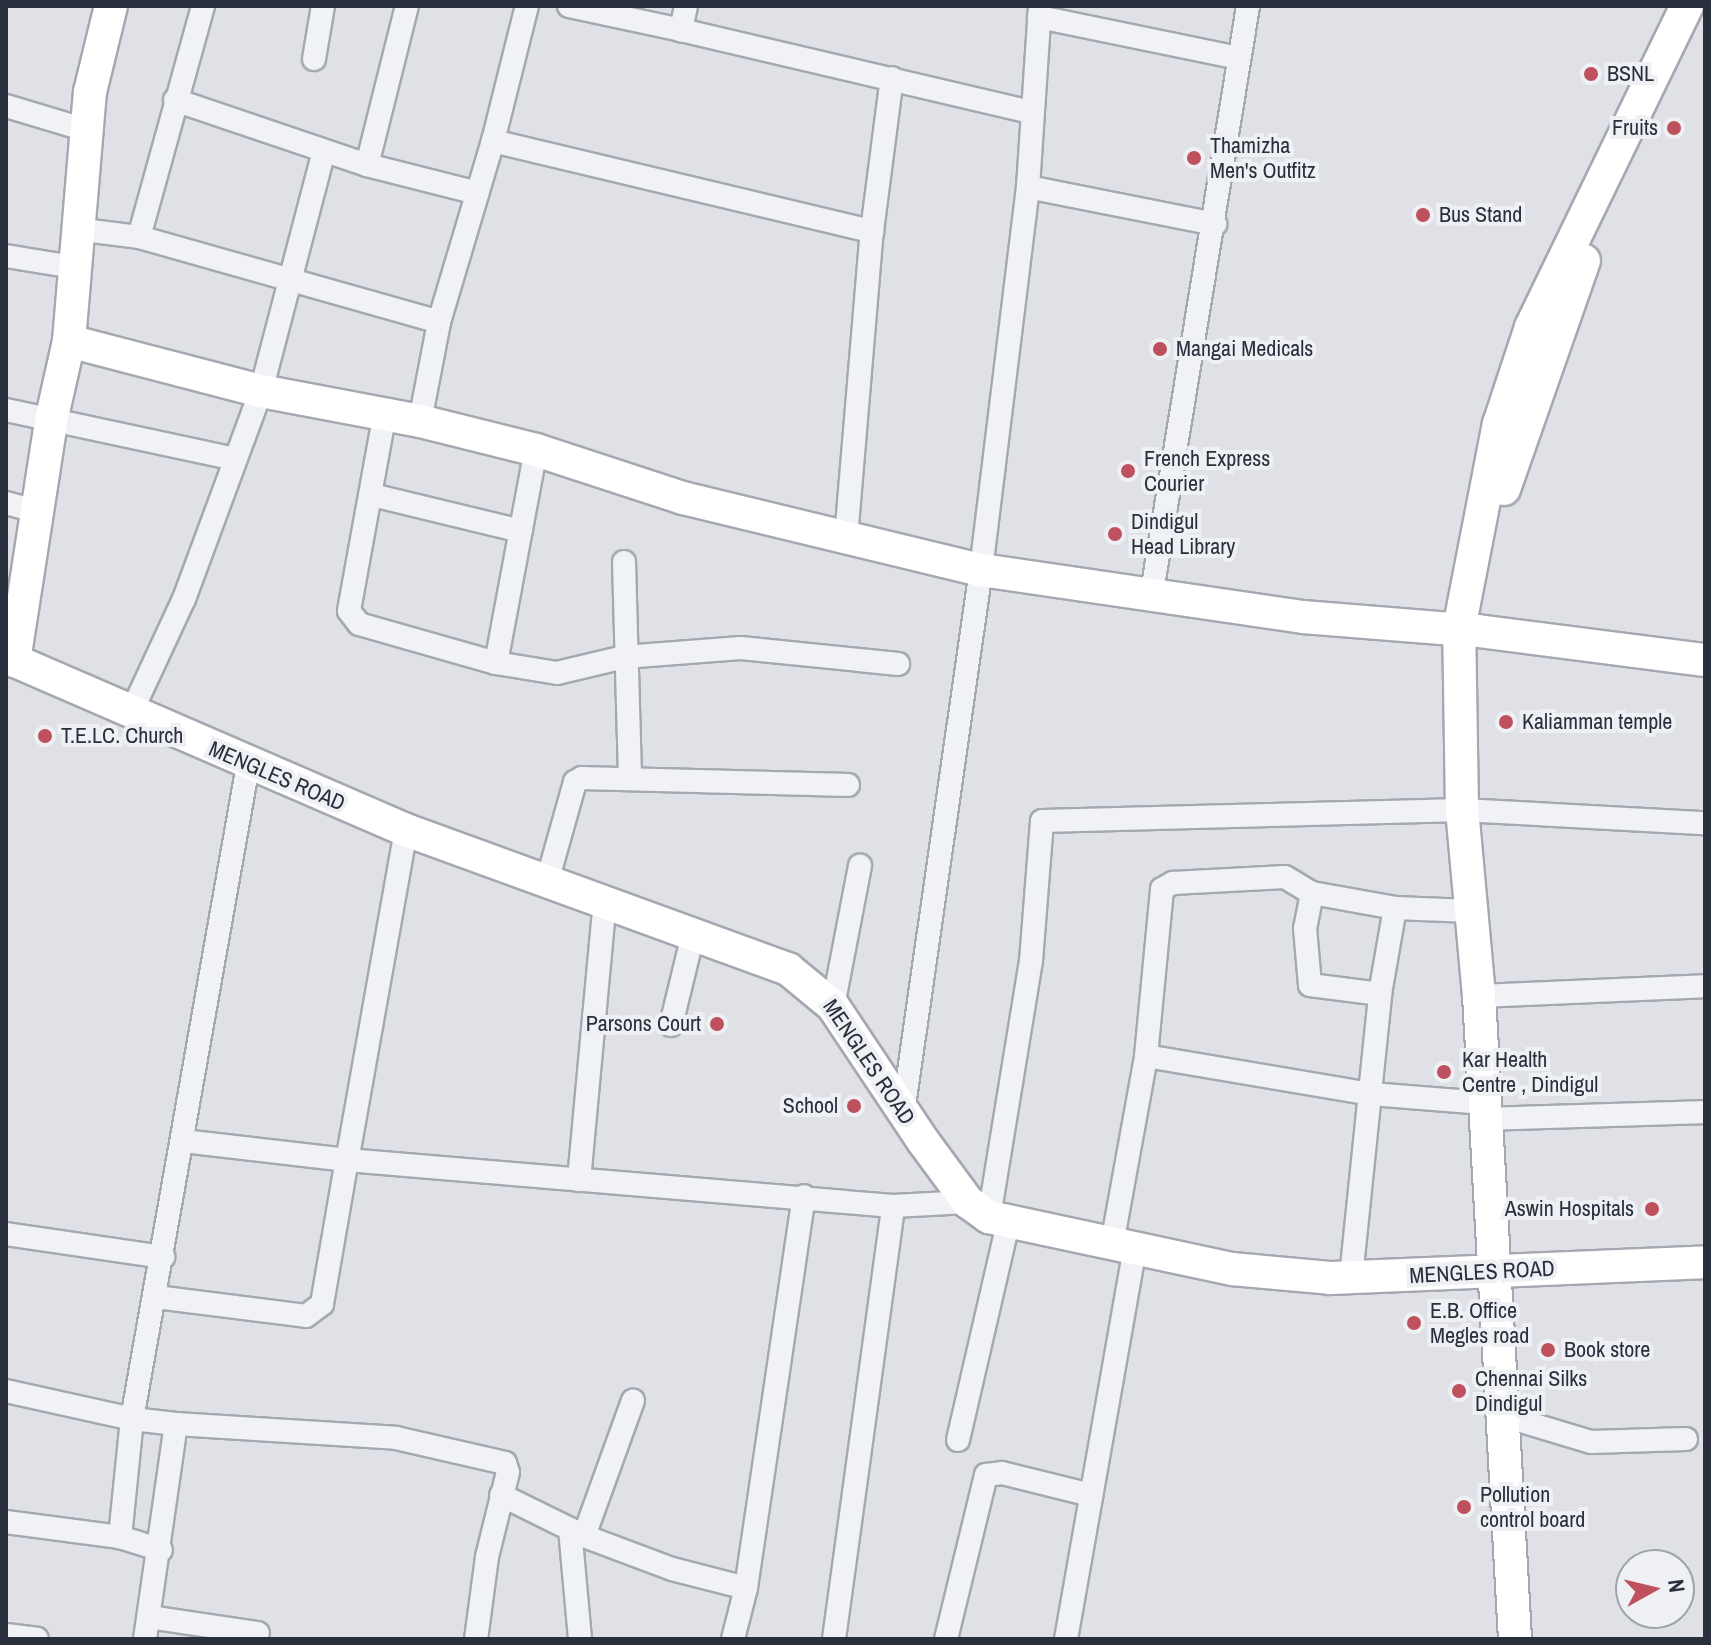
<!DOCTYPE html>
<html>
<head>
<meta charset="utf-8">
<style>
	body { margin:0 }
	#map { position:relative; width:1711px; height:1645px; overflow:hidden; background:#dfe1e6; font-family:"Archivo Narrow",sans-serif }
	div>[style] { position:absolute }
	.roads { filter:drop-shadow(2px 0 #a5a8b0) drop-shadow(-2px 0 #a5a8b0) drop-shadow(0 2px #a5a8b0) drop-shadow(0 -2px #a5a8b0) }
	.street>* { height:22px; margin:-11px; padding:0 11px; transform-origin:11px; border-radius:11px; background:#f1f2f5 }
	.secondary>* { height:32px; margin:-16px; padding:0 16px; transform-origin:16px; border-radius:16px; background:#fff }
	.dots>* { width:22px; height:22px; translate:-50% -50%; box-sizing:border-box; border:4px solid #eef0f4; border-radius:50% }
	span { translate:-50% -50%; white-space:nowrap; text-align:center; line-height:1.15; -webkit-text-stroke:8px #eef0f4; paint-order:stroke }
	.poi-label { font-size:22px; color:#292f3c }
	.left { translate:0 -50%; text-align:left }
	.right { translate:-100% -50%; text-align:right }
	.street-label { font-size:22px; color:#292f3c }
	.frame { position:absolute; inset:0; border:8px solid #292f3c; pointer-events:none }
	.north { position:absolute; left:1615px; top:1549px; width:80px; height:80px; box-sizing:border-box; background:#eef0f4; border:2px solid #9fa3aa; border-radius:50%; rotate:82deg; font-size:22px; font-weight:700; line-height:32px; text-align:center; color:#292f3c }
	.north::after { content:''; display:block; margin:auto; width:28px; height:36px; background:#bf505d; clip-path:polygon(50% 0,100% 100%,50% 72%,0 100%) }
</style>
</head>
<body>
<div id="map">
	<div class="roads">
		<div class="street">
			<div style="left:569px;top:6px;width:115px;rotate:12.1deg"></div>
			<div style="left:686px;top:6px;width:25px;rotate:102deg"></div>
			<div style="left:681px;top:30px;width:359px;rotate:13.2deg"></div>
			<div style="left:1039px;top:17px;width:204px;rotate:11.6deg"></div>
			<div style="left:314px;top:59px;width:54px;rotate:-80.4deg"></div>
			<div style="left:175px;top:100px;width:203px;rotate:18.7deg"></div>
			<div style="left:367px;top:165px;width:114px;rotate:14.2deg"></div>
			<div style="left:6px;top:106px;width:84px;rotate:16.7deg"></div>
			<div style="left:493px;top:141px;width:139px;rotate:-75.9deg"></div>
			<div style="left:367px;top:165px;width:164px;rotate:-75.9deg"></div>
			<div style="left:1028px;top:187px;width:191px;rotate:11.2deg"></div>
			<div style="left:75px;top:229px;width:64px;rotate:7.1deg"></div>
			<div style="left:139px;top:237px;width:312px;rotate:15.8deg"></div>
			<div style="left:139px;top:237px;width:240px;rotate:-74.5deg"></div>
			<div style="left:6px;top:256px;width:68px;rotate:9.3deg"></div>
			<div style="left:6px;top:410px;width:234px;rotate:12.1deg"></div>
			<div style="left:384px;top:418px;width:196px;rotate:100.3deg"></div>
			<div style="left:349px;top:611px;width:16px;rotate:52deg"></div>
			<div style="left:359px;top:624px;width:142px;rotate:15.9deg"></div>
			<div style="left:496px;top:663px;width:62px;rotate:9.3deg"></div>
			<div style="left:557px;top:673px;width:69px;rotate:-13.4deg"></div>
			<div style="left:624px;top:657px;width:117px;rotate:-4.4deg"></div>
			<div style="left:741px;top:648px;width:158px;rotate:5.8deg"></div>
			<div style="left:420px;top:421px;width:101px;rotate:-79.1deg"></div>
			<div style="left:439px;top:322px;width:189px;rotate:-73.4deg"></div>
			<div style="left:493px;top:141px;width:390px;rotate:13.4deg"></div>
			<div style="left:372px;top:495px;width:153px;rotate:13.6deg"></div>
			<div style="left:6px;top:503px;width:31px;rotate:15deg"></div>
			<div style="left:846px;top:538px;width:308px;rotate:-85.2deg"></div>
			<div style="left:872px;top:231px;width:154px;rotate:-82.6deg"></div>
			<div style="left:624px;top:562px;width:216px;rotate:88.4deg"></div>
			<div style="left:1151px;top:598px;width:600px;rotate:-80.69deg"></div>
			<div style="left:496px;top:663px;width:217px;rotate:-79.4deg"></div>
			<div style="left:131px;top:713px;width:126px;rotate:-65.1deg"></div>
			<div style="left:184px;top:599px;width:222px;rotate:-69.7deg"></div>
			<div style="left:261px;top:391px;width:248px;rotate:-75.3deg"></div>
			<div style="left:406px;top:830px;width:335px;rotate:100.1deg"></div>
			<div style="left:347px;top:1160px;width:548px;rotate:4.82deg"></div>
			<div style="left:893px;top:1206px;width:75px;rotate:-3.1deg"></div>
			<div style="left:548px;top:878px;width:100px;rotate:-74.3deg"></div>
			<div style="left:575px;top:782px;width:8px;rotate:-30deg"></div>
			<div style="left:582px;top:778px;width:266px;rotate:1.5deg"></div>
			<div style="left:1312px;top:893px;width:36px;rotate:101deg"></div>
			<div style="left:1305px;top:928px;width:57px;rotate:85deg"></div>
			<div style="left:1310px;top:985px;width:71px;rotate:7.3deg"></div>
			<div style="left:1479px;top:996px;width:226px;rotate:-2.5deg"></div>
			<div style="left:833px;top:1006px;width:143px;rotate:-79.1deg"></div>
			<div style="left:671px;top:1025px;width:97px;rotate:-76.3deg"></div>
			<div style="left:1146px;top:1056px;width:228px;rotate:9.6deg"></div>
			<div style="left:1371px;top:1094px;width:113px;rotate:4.6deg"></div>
			<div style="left:903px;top:1113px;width:549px;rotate:-81.83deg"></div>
			<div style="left:981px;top:570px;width:386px;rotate:-83deg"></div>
			<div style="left:1028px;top:187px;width:181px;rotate:-86.2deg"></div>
			<div style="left:1486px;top:1119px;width:219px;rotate:-1.8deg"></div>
			<div style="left:579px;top:1180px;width:282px;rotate:-84.7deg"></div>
			<div style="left:989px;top:1217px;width:259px;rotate:-80.7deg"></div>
			<div style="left:1031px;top:961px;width:140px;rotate:-85.5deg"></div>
			<div style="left:1042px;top:821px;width:420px;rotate:-1.5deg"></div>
			<div style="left:1462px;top:810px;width:243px;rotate:3.1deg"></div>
			<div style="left:6px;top:1234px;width:159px;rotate:8.3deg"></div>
			<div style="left:1112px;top:1244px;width:191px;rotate:-79.7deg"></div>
			<div style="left:1146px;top:1056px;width:168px;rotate:-84.5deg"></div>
			<div style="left:1162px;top:889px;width:13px;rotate:-29deg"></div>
			<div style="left:1173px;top:883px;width:112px;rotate:-3.1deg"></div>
			<div style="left:1285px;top:877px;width:31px;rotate:31deg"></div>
			<div style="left:1312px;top:893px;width:84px;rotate:10.2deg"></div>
			<div style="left:1395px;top:908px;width:76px;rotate:2.3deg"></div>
			<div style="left:1351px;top:1277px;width:284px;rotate:-84.1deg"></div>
			<div style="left:1380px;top:994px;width:87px;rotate:-80.1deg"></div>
			<div style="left:156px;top:1297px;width:151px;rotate:7.2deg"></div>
			<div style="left:306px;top:1316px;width:20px;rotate:-37deg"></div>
			<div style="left:322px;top:1304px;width:146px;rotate:-80.2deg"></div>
			<div style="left:347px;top:1160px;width:165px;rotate:-173.4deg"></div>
			<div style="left:6px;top:1391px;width:129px;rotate:12.5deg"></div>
			<div style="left:132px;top:1419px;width:119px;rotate:95.8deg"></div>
			<div style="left:1501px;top:1415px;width:94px;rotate:16.7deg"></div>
			<div style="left:1591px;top:1442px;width:95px;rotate:-1.8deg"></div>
			<div style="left:176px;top:1424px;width:220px;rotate:3.6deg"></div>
			<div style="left:396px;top:1438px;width:112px;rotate:12.9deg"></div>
			<div style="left:505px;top:1463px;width:9px;rotate:72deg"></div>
			<div style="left:508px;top:1472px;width:88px;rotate:103.9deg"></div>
			<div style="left:487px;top:1557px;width:83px;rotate:97.6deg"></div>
			<div style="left:958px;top:1440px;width:223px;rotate:-77deg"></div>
			<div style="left:501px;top:1495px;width:93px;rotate:26.3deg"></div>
			<div style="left:584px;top:1536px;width:94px;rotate:20.6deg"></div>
			<div style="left:672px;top:1569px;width:76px;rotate:14.4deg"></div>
			<div style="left:6px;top:1522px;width:115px;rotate:7.5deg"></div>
			<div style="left:120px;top:1537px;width:43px;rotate:17.6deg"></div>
			<div style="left:570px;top:1529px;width:110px;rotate:84.8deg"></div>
			<div style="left:584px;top:1536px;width:144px;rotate:-70.1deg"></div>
			<div style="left:149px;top:1617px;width:110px;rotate:8.4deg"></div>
			<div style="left:6px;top:1635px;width:31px;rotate:7deg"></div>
			<div style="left:145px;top:1639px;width:217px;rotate:-81.8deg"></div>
			<div style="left:176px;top:1424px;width:44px;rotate:-173.5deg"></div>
			<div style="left:132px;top:1419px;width:664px;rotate:-79.94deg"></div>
			<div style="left:733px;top:1639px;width:53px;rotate:-75.7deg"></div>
			<div style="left:746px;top:1588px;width:396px;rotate:-81.6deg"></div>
			<div style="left:834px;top:1639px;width:437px;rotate:-82.2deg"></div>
			<div style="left:946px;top:1639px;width:169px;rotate:-76.3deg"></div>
			<div style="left:986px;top:1475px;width:16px;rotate:-7deg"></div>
			<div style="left:1002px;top:1473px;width:92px;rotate:13.9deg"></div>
			<div style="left:1066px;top:1639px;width:396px;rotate:-80deg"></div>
		</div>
		<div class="secondary">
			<div style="left:69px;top:341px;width:198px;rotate:14.6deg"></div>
			<div style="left:261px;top:391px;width:162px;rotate:10.7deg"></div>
			<div style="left:420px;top:421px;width:120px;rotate:14deg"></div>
			<div style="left:536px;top:450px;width:155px;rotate:18.1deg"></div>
			<div style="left:683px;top:498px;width:307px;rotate:13.6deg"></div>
			<div style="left:981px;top:570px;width:325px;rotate:8.3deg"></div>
			<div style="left:1303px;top:617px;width:176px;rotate:4.6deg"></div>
			<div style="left:1478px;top:631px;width:229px;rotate:7.3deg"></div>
			<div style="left:1504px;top:489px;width:242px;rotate:-70.7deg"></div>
			<div style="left:6px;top:657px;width:436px;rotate:23.4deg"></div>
			<div style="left:406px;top:830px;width:407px;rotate:20deg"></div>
			<div style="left:788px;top:969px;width:58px;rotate:39.4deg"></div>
			<div style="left:833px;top:1006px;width:162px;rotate:56.3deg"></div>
			<div style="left:923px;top:1141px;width:76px;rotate:53.6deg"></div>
			<div style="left:968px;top:1202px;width:26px;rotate:36deg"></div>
			<div style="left:989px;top:1217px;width:249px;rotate:12.1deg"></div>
			<div style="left:1232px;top:1269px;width:98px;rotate:5.2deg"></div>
			<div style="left:1330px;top:1278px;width:375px;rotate:-2.4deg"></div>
			<div style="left:14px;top:661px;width:243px;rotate:-81.2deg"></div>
			<div style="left:51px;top:421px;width:82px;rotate:-77.3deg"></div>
			<div style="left:69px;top:341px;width:250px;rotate:-85.2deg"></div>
			<div style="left:90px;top:92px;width:89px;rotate:-76.3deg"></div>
			<div style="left:1515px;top:1639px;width:644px;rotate:-93.2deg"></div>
			<div style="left:1479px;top:996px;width:187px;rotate:-95.2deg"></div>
			<div style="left:1462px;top:810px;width:181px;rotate:-90.9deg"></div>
			<div style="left:1459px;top:629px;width:209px;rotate:-79deg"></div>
			<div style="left:1499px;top:424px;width:102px;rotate:-71.7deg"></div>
			<div style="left:1531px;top:327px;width:357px;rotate:-64.1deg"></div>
		</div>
	</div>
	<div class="dots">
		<div style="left:1591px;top:74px;background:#bf505d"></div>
		<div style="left:1674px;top:128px;background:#bf505d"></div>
		<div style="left:1194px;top:158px;background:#bf505d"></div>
		<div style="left:1423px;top:215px;background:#bf505d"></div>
		<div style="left:1160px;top:349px;background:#bf505d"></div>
		<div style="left:1128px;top:471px;background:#bf505d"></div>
		<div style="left:1115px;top:534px;background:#bf505d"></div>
		<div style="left:1506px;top:722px;background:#bf505d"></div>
		<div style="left:45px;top:736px;background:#bf505d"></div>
		<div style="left:717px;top:1024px;background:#bf505d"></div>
		<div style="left:1444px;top:1072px;background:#bf505d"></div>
		<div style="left:854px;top:1106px;background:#bf505d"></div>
		<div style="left:1652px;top:1209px;background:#bf505d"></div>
		<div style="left:1414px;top:1323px;background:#bf505d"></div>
		<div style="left:1548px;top:1350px;background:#bf505d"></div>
		<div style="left:1459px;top:1391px;background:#bf505d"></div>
		<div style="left:1464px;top:1507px;background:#bf505d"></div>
	</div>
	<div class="poi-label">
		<span class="left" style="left:1607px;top:74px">BSNL</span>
		<span class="right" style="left:1658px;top:128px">Fruits</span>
		<span class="left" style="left:1210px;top:158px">Thamizha<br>Men's Outfitz</span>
		<span class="left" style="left:1439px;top:215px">Bus Stand</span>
		<span class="left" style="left:1176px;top:349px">Mangai Medicals</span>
		<span class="left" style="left:1144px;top:471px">French Express<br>Courier</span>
		<span class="left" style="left:1131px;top:534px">Dindigul<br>Head Library</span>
		<span class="left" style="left:1522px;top:722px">Kaliamman temple</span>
		<span class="left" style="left:61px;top:736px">T.E.LC. Church</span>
		<span class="right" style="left:701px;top:1024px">Parsons Court</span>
		<span class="left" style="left:1462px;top:1072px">Kar Health<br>Centre , Dindigul</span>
		<span class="right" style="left:838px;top:1106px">School</span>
		<span class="right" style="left:1634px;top:1209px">Aswin Hospitals</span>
		<span class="left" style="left:1430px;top:1323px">E.B. Office<br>Megles road</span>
		<span class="left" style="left:1564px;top:1350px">Book store</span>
		<span class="left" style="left:1475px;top:1391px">Chennai Silks<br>Dindigul</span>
		<span class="left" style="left:1480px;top:1507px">Pollution<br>control board</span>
	</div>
	<div class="street-label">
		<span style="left:277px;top:776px;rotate:23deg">MENGLES ROAD</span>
		<span style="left:869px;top:1062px;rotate:56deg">MENGLES ROAD</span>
		<span style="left:1482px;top:1272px;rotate:-3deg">MENGLES ROAD</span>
	</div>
	<div class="frame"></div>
	<div class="north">N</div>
</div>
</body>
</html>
